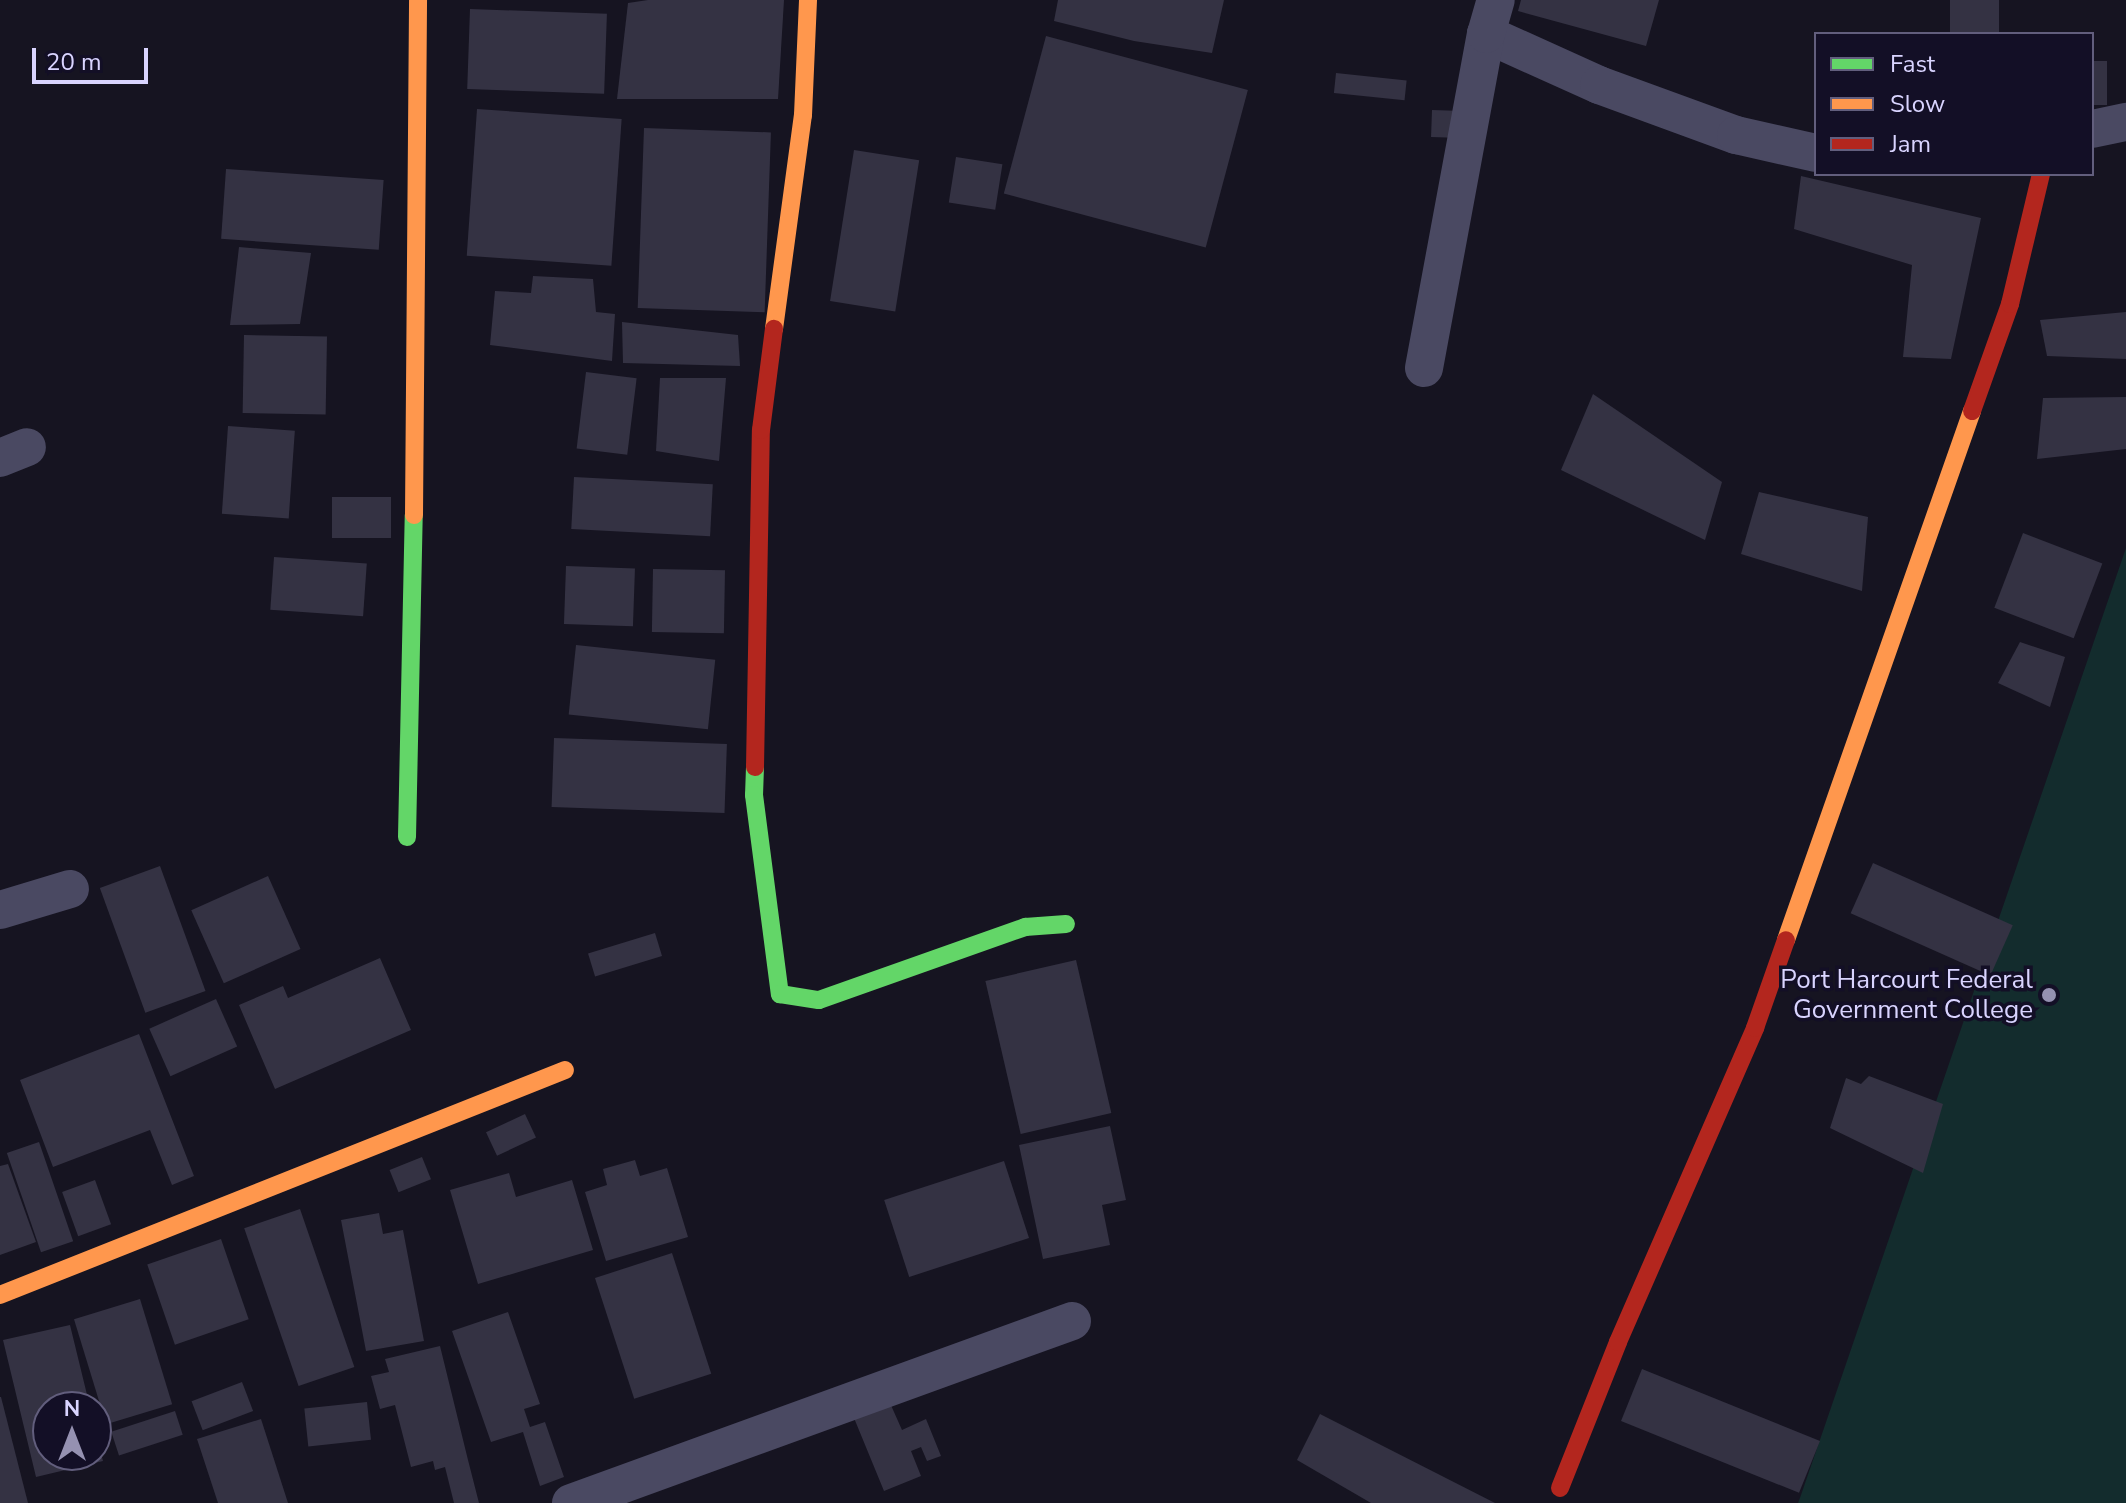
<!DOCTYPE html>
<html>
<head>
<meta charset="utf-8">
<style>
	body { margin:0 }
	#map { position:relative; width:2126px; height:1503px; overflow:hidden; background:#161421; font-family:"Nunito Sans",sans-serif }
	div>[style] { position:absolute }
	.green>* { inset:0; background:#132c2d }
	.building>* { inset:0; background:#343243; transform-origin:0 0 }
	.street>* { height:38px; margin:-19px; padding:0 19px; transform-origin:19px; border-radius:19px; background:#4a4962 }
	.fast>* { height:18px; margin:-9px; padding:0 9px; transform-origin:9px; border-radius:9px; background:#63d668 }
	.slow>* { height:18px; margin:-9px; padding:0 9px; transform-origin:9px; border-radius:9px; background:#ff974d }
	.jam>* { height:18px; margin:-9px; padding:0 9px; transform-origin:9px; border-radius:9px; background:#b3261e }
	.dots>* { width:22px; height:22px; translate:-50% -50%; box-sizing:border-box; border:4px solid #130f26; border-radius:50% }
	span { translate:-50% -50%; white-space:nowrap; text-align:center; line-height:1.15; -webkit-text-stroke:7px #130f26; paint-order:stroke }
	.poi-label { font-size:26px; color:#d9d4ff }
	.right { translate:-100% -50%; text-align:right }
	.legend { position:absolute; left:1814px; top:32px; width:280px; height:144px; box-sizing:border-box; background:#130f26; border:2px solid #625e7d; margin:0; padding:10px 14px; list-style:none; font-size:24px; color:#d9d4ff }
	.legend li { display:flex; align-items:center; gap:16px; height:40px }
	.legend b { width:40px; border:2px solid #625e7d }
	.north { position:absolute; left:32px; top:1391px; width:80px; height:80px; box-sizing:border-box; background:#130f26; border:2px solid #625e7d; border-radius:50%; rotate:0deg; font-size:22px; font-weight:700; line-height:32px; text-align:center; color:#d9d4ff }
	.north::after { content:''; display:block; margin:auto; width:28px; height:36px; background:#9591b1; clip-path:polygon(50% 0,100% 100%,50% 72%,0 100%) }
	.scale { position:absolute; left:32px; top:48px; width:116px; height:36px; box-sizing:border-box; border:4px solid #d9d4ff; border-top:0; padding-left:10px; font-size:24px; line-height:28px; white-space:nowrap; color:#d9d4ff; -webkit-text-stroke:6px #130f26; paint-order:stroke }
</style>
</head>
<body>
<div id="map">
	<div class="green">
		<div style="clip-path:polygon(2126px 548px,2126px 1503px,1798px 1503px,1801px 1495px)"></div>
	</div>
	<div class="building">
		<div style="clip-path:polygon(648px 0,784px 0,778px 99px,617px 99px,628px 3px)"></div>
		<div style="clip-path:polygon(1058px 0,1224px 0,1212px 53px,1134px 41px,1054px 21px)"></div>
		<div style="clip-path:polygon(1521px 0,1659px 0,1646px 46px,1518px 11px)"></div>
		<div style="left:1950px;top:0;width:49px;height:34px"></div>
		<div style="left:470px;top:9px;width:137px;height:80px;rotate:2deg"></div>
		<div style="left:1046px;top:36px;width:209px;height:163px;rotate:15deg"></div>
		<div style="left:2092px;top:61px;width:15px;height:44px"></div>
		<div style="left:1336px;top:73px;width:71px;height:20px;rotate:6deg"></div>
		<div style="left:477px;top:109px;width:145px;height:147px;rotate:4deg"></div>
		<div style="left:1432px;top:110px;width:23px;height:27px;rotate:2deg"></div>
		<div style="left:644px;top:128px;width:127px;height:180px;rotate:2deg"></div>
		<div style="left:854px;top:150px;width:66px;height:153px;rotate:9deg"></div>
		<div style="left:956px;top:157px;width:47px;height:46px;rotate:9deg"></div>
		<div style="left:226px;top:169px;width:158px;height:70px;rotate:4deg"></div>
		<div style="clip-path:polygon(1801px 176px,1981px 218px,1951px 359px,1903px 357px,1912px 265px,1794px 229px)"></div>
		<div style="clip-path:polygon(239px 247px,311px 253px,300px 324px,230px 325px)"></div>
		<div style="clip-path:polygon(533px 276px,593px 279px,596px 312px,615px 314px,612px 361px,490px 345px,495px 291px,531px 293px)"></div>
		<div style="clip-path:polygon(2126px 312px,2126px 359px,2047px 356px,2040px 320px)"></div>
		<div style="clip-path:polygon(622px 322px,738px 335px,740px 366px,623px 363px)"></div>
		<div style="left:244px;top:335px;width:83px;height:78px;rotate:1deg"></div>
		<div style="left:586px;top:372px;width:51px;height:77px;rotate:7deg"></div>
		<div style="clip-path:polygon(660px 378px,726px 378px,719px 461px,656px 451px)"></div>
		<div style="clip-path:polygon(1593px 394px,1722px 482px,1705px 540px,1561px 470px)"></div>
		<div style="clip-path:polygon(2126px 397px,2126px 449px,2037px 459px,2043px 398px)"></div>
		<div style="left:228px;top:426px;width:67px;height:88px;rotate:4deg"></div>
		<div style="left:574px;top:477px;width:139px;height:52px;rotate:3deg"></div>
		<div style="clip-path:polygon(1759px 492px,1868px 517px,1862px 591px,1741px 554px)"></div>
		<div style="left:332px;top:497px;width:59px;height:41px"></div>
		<div style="left:2023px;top:533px;width:85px;height:80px;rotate:21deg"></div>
		<div style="left:274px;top:557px;width:93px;height:53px;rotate:4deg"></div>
		<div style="left:566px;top:566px;width:69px;height:58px;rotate:2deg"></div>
		<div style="left:653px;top:569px;width:72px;height:63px;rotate:1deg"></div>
		<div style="clip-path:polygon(2020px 642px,2065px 657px,2050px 707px,1998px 683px)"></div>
		<div style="left:576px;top:645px;width:140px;height:70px;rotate:6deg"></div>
		<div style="left:554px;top:738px;width:173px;height:69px;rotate:2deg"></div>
		<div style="left:1873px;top:863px;width:153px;height:55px;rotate:24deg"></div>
		<div style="left:160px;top:866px;width:133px;height:64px;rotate:70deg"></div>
		<div style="left:268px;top:876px;width:80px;height:84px;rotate:66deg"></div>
		<div style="left:655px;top:933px;width:24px;height:70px;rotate:73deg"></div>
		<div style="clip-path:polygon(380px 958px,411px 1030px,275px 1089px,239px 1005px,283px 986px,288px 998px)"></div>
		<div style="left:1076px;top:960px;width:157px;height:93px;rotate:77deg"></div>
		<div style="left:216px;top:999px;width:52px;height:73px;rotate:66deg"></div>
		<div style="clip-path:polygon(139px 1034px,194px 1176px,172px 1185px,150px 1130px,53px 1167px,20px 1080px)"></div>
		<div style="clip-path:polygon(1869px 1076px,1943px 1104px,1923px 1173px,1830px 1128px,1846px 1078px,1861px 1084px)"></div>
		<div style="left:525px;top:1114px;width:26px;height:43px;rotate:65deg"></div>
		<div style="clip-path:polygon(1110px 1126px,1126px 1200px,1102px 1205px,1110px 1245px,1043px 1259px,1019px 1145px)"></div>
		<div style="left:39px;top:1142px;width:105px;height:34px;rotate:71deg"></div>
		<div style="left:422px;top:1157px;width:24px;height:35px;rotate:68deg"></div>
		<div style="clip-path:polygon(635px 1160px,640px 1176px,667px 1168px,688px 1237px,606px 1261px,585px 1192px,607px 1185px,603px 1169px)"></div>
		<div style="left:1004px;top:1161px;width:81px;height:126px;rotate:72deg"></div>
		<div style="clip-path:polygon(8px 1164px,36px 1242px,0 1255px,0 1166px)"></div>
		<div style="clip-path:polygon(509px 1173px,516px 1197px,572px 1180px,593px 1250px,478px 1284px,450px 1190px)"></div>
		<div style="left:95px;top:1180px;width:47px;height:35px;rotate:70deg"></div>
		<div style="left:300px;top:1209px;width:167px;height:59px;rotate:71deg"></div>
		<div style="clip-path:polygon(379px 1213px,383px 1234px,403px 1230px,424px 1341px,366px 1351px,341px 1220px)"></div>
		<div style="left:221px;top:1239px;width:85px;height:78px;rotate:71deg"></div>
		<div style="left:672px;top:1253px;width:127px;height:81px;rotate:72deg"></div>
		<div style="left:140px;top:1299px;width:110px;height:69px;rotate:73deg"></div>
		<div style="clip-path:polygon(508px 1312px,540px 1404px,524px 1409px,530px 1427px,545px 1422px,564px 1477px,540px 1486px,523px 1432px,491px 1442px,452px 1331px)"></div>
		<div style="clip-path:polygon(70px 1325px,90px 1407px,48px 1407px,48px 1455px,96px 1455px,97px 1438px,103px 1461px,36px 1477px,3px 1340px)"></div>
		<div style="clip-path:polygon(440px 1346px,468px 1460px,479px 1503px,454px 1503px,445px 1467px,435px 1470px,433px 1461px,411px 1467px,395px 1405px,380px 1409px,371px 1376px,389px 1372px,385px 1359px)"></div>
		<div style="left:1642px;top:1369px;width:192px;height:56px;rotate:22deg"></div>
		<div style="left:242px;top:1382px;width:31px;height:54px;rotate:69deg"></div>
		<div style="clip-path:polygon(0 1397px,1px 1397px,28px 1503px,0 1503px)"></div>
		<div style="left:367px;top:1402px;width:38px;height:63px;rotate:84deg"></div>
		<div style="clip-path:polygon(890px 1403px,902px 1430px,926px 1419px,941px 1456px,927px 1461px,921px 1447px,911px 1451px,921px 1476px,884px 1491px,854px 1418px)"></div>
		<div style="left:175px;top:1411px;width:25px;height:67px;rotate:72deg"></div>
		<div style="clip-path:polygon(1320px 1414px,1495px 1503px,1371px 1503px,1297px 1460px)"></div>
		<div style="clip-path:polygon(261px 1419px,288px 1503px,218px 1503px,197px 1439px)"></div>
	</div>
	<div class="street">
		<div style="left:1486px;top:34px;width:124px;rotate:24.3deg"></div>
		<div style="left:1599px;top:85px;width:146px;rotate:20.1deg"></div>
		<div style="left:1736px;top:135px;width:82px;rotate:12.7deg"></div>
		<div style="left:2092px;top:129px;width:35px;rotate:-12deg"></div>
		<div style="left:1424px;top:368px;width:340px;rotate:-79.5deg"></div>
		<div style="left:1486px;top:34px;width:35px;rotate:-74deg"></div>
		<div style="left:0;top:458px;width:29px;rotate:-22deg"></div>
		<div style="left:0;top:910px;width:73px;rotate:-16.7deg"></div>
		<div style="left:571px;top:1503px;width:533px;rotate:-19.96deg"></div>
	</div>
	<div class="fast">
		<div style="left:755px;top:767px;width:28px;rotate:92deg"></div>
		<div style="left:754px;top:795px;width:201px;rotate:82.6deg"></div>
		<div style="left:780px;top:994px;width:39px;rotate:9deg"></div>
		<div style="left:819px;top:1000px;width:219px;rotate:-19.5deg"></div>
		<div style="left:1025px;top:927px;width:41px;rotate:-4.2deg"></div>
		<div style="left:407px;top:837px;width:322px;rotate:-88.8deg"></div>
	</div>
	<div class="slow">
		<div style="left:774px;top:329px;width:216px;rotate:-82.3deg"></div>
		<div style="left:803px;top:115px;width:115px;rotate:-87.5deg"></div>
		<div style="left:414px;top:515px;width:515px;rotate:-89.55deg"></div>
		<div style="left:1786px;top:940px;width:561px;rotate:-70.63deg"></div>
		<div style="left:0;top:1295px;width:608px;rotate:-21.71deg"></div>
	</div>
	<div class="jam">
		<div style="left:1972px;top:411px;width:114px;rotate:-70.4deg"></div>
		<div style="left:2010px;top:304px;width:134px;rotate:-76.6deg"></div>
		<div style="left:755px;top:767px;width:337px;rotate:-89deg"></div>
		<div style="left:761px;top:430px;width:102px;rotate:-82.7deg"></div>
		<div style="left:1560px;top:1488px;width:157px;rotate:-68.3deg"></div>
		<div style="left:1618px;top:1342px;width:343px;rotate:-66.4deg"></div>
		<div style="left:1755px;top:1028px;width:93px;rotate:-70.6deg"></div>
	</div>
	<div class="dots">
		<div style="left:2049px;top:995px;background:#9591b1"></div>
	</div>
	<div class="poi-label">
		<span class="right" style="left:2033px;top:995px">Port Harcourt Federal<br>Government College</span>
	</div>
	<ul class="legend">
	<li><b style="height:10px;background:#63d668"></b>Fast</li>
	<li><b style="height:10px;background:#ff974d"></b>Slow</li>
	<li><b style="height:10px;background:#b3261e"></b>Jam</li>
	</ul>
	<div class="north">N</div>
	<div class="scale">20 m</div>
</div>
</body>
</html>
